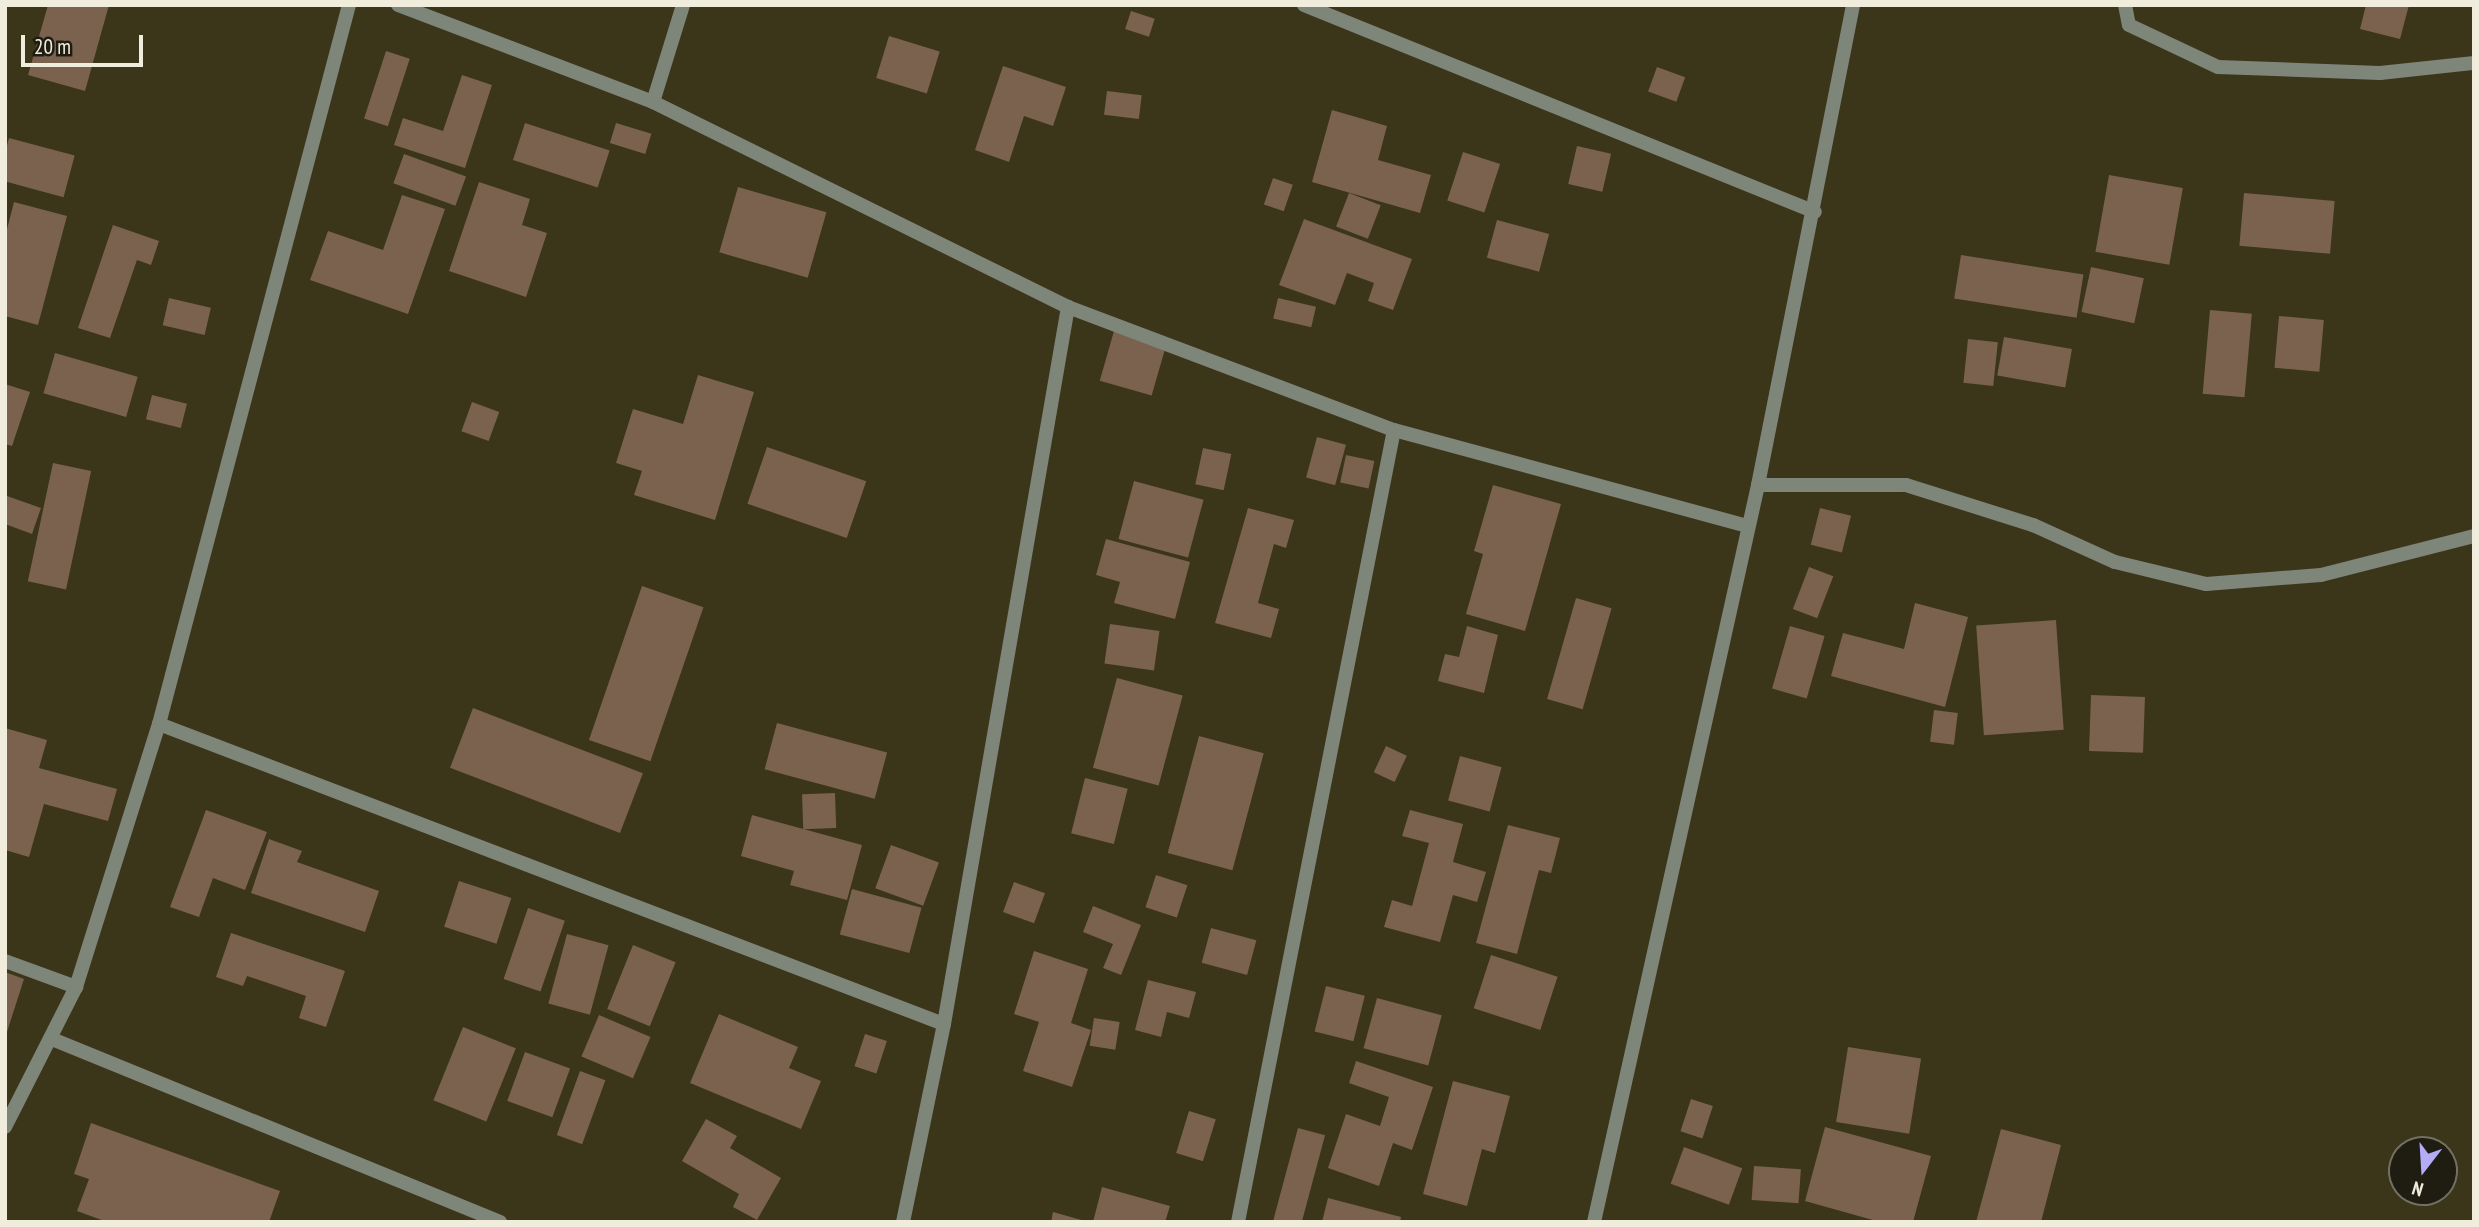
<!DOCTYPE html>
<html>
<head>
<meta charset="utf-8">
<style>
	body { margin:0 }
	#map { position:relative; width:2479px; height:1227px; overflow:hidden; background:#3b351a; font-family:"PT Sans Narrow",sans-serif }
	div>[style] { position:absolute }
	.building>* { inset:0; background:#7a624e; transform-origin:0 0 }
	.minor>* { height:14px; margin:-7px; padding:0 7px; transform-origin:7px; border-radius:7px; background:#7e8579 }
	span { translate:-50% -50%; white-space:nowrap; text-align:center; line-height:1.15; -webkit-text-stroke:5px #1f1d11; paint-order:stroke }
	.frame { position:absolute; inset:0; border:7px solid #f1eddd; pointer-events:none }
	.north { position:absolute; left:2388px; top:1136px; width:70px; height:70px; box-sizing:border-box; background:#1f1d11; border:2px solid #737063; border-radius:50%; rotate:197deg; font-size:19px; font-weight:700; line-height:28px; text-align:center; color:#f1eddd }
	.north::after { content:''; display:block; margin:auto; width:24px; height:32px; background:#b5acf8; clip-path:polygon(50% 0,100% 100%,50% 72%,0 100%) }
	.scale { position:absolute; left:21px; top:35px; width:122px; height:32px; box-sizing:border-box; border:4px solid #f1eddd; border-top:0; padding-left:9px; font-size:21px; line-height:24px; white-space:nowrap; color:#f1eddd; -webkit-text-stroke:5px #1f1d11; paint-order:stroke }
</style>
</head>
<body>
<div id="map">
	<div class="building">
		<div style="clip-path:polygon(48px 5px,109px 5px,85px 91px,28px 75px)"></div>
		<div style="clip-path:polygon(2366px 5px,2409px 5px,2400px 39px,2360px 29px)"></div>
		<div style="left:1131px;top:11px;width:25px;height:19px;rotate:18deg"></div>
		<div style="left:889px;top:36px;width:53px;height:44px;rotate:17deg"></div>
		<div style="left:386px;top:51px;width:25px;height:71px;rotate:18deg"></div>
		<div style="clip-path:polygon(1003px 66px,1066px 87px,1053px 126px,1024px 116px,1009px 162px,975px 150px)"></div>
		<div style="left:1657px;top:67px;width:30px;height:26px;rotate:20deg"></div>
		<div style="clip-path:polygon(462px 75px,492px 85px,465px 168px,394px 145px,403px 118px,443px 131px)"></div>
		<div style="left:1107px;top:91px;width:35px;height:24px;rotate:7deg"></div>
		<div style="clip-path:polygon(1332px 110px,1387px 126px,1378px 160px,1431px 175px,1420px 213px,1312px 182px)"></div>
		<div style="left:525px;top:123px;width:89px;height:39px;rotate:18deg"></div>
		<div style="left:616px;top:123px;width:37px;height:21px;rotate:17deg"></div>
		<div style="left:9px;top:138px;width:68px;height:43px;rotate:15deg"></div>
		<div style="left:1577px;top:146px;width:35px;height:39px;rotate:13deg"></div>
		<div style="left:1463px;top:152px;width:39px;height:51px;rotate:18deg"></div>
		<div style="left:404px;top:154px;width:66px;height:31px;rotate:20deg"></div>
		<div style="left:2109px;top:175px;width:75px;height:78px;rotate:10deg"></div>
		<div style="left:1273px;top:178px;width:21px;height:28px;rotate:19deg"></div>
		<div style="clip-path:polygon(479px 182px,530px 199px,522px 225px,547px 233px,526px 297px,449px 271px)"></div>
		<div style="left:738px;top:187px;width:92px;height:68px;rotate:16deg"></div>
		<div style="left:1349px;top:193px;width:34px;height:36px;rotate:21deg"></div>
		<div style="left:2244px;top:193px;width:91px;height:53px;rotate:5deg"></div>
		<div style="clip-path:polygon(402px 195px,445px 209px,408px 314px,310px 280px,328px 231px,383px 250px)"></div>
		<div style="clip-path:polygon(14px 202px,67px 216px,38px 325px,5px 316px,5px 237px)"></div>
		<div style="clip-path:polygon(1304px 219px,1412px 259px,1393px 310px,1368px 301px,1374px 283px,1347px 273px,1335px 305px,1279px 285px)"></div>
		<div style="left:1497px;top:220px;width:54px;height:39px;rotate:15deg"></div>
		<div style="clip-path:polygon(113px 225px,159px 241px,151px 265px,137px 260px,110px 338px,78px 328px)"></div>
		<div style="left:1961px;top:255px;width:124px;height:44px;rotate:9deg"></div>
		<div style="left:2091px;top:267px;width:54px;height:46px;rotate:12deg"></div>
		<div style="left:169px;top:298px;width:43px;height:28px;rotate:13deg"></div>
		<div style="left:1278px;top:298px;width:39px;height:21px;rotate:13deg"></div>
		<div style="left:2210px;top:310px;width:42px;height:84px;rotate:5deg"></div>
		<div style="left:2279px;top:316px;width:45px;height:52px;rotate:5deg"></div>
		<div style="left:1116px;top:324px;width:54px;height:59px;rotate:16deg"></div>
		<div style="left:2004px;top:337px;width:69px;height:39px;rotate:10deg"></div>
		<div style="left:1968px;top:339px;width:30px;height:44px;rotate:6deg"></div>
		<div style="left:55px;top:353px;width:86px;height:42px;rotate:16deg"></div>
		<div style="clip-path:polygon(698px 375px,754px 392px,715px 520px,634px 495px,642px 471px,616px 463px,633px 409px,683px 424px)"></div>
		<div style="clip-path:polygon(5px 384px,30px 392px,12px 446px,5px 444px)"></div>
		<div style="left:152px;top:395px;width:36px;height:25px;rotate:14deg"></div>
		<div style="left:472px;top:402px;width:29px;height:31px;rotate:20deg"></div>
		<div style="left:1317px;top:437px;width:30px;height:42px;rotate:15deg"></div>
		<div style="left:767px;top:447px;width:105px;height:60px;rotate:19deg"></div>
		<div style="left:1203px;top:448px;width:29px;height:37px;rotate:12deg"></div>
		<div style="left:1346px;top:455px;width:29px;height:28px;rotate:12deg"></div>
		<div style="left:53px;top:463px;width:39px;height:121px;rotate:12deg"></div>
		<div style="left:1134px;top:481px;width:72px;height:60px;rotate:15deg"></div>
		<div style="clip-path:polygon(1493px 485px,1561px 504px,1525px 631px,1466px 614px,1483px 554px,1474px 551px)"></div>
		<div style="clip-path:polygon(7px 496px,41px 508px,32px 534px,5px 524px)"></div>
		<div style="clip-path:polygon(1248px 508px,1294px 520px,1286px 548px,1274px 544px,1258px 603px,1279px 609px,1271px 638px,1215px 623px)"></div>
		<div style="left:1820px;top:508px;width:32px;height:38px;rotate:14deg"></div>
		<div style="clip-path:polygon(1106px 539px,1190px 562px,1175px 619px,1114px 603px,1120px 582px,1096px 575px)"></div>
		<div style="left:1809px;top:567px;width:26px;height:45px;rotate:21deg"></div>
		<div style="left:642px;top:586px;width:65px;height:163px;rotate:19deg"></div>
		<div style="left:1576px;top:598px;width:37px;height:105px;rotate:16deg"></div>
		<div style="clip-path:polygon(1915px 603px,1968px 617px,1945px 707px,1831px 676px,1843px 633px,1904px 649px)"></div>
		<div style="left:2056px;top:620px;width:110px;height:80px;rotate:86deg"></div>
		<div style="left:1110px;top:624px;width:50px;height:40px;rotate:8deg"></div>
		<div style="clip-path:polygon(1467px 626px,1498px 635px,1484px 693px,1438px 681px,1445px 654px,1459px 657px)"></div>
		<div style="left:1790px;top:626px;width:36px;height:65px;rotate:16deg"></div>
		<div style="left:1117px;top:678px;width:68px;height:93px;rotate:15deg"></div>
		<div style="left:2091px;top:695px;width:54px;height:56px;rotate:2deg"></div>
		<div style="left:473px;top:708px;width:182px;height:64px;rotate:21deg"></div>
		<div style="left:1934px;top:710px;width:24px;height:32px;rotate:7deg"></div>
		<div style="left:777px;top:723px;width:114px;height:48px;rotate:15deg"></div>
		<div style="clip-path:polygon(5px 728px,47px 740px,39px 768px,117px 789px,108px 821px,44px 804px,29px 857px,5px 850px)"></div>
		<div style="left:1199px;top:736px;width:67px;height:121px;rotate:15deg"></div>
		<div style="left:1386px;top:746px;width:23px;height:29px;rotate:25deg"></div>
		<div style="left:1460px;top:756px;width:43px;height:46px;rotate:15deg"></div>
		<div style="left:1085px;top:778px;width:44px;height:57px;rotate:14deg"></div>
		<div style="left:835px;top:793px;width:35px;height:33px;rotate:88deg"></div>
		<div style="clip-path:polygon(206px 810px,267px 832px,245px 890px,213px 878px,199px 917px,170px 907px)"></div>
		<div style="clip-path:polygon(1410px 810px,1463px 824px,1453px 862px,1486px 872px,1477px 902px,1453px 895px,1440px 942px,1384px 927px,1392px 900px,1412px 906px,1429px 843px,1402px 836px)"></div>
		<div style="clip-path:polygon(752px 815px,862px 845px,847px 900px,790px 885px,794px 871px,741px 856px)"></div>
		<div style="clip-path:polygon(1508px 825px,1560px 838px,1551px 873px,1539px 870px,1517px 954px,1476px 943px)"></div>
		<div style="clip-path:polygon(269px 839px,302px 851px,297px 862px,379px 891px,365px 932px,251px 893px)"></div>
		<div style="left:891px;top:845px;width:51px;height:46px;rotate:20deg"></div>
		<div style="left:1156px;top:875px;width:33px;height:34px;rotate:18deg"></div>
		<div style="left:459px;top:881px;width:55px;height:48px;rotate:18deg"></div>
		<div style="left:1014px;top:882px;width:33px;height:32px;rotate:20deg"></div>
		<div style="left:852px;top:889px;width:72px;height:47px;rotate:15deg"></div>
		<div style="clip-path:polygon(1093px 906px,1141px 925px,1121px 975px,1103px 968px,1113px 944px,1083px 932px)"></div>
		<div style="left:528px;top:908px;width:39px;height:75px;rotate:19deg"></div>
		<div style="left:1211px;top:928px;width:47px;height:36px;rotate:15deg"></div>
		<div style="clip-path:polygon(231px 933px,345px 971px,326px 1027px,299px 1018px,306px 996px,247px 976px,243px 986px,216px 977px)"></div>
		<div style="left:567px;top:934px;width:43px;height:72px;rotate:15deg"></div>
		<div style="left:633px;top:945px;width:46px;height:69px;rotate:22deg"></div>
		<div style="clip-path:polygon(1034px 951px,1088px 969px,1071px 1023px,1091px 1030px,1072px 1087px,1023px 1071px,1039px 1022px,1014px 1014px)"></div>
		<div style="left:1491px;top:955px;width:70px;height:56px;rotate:18deg"></div>
		<div style="clip-path:polygon(5px 972px,24px 979px,6px 1035px,5px 1035px)"></div>
		<div style="clip-path:polygon(1148px 980px,1196px 992px,1189px 1018px,1167px 1012px,1161px 1037px,1135px 1030px)"></div>
		<div style="left:1326px;top:986px;width:40px;height:47px;rotate:14deg"></div>
		<div style="left:1377px;top:998px;width:67px;height:52px;rotate:15deg"></div>
		<div style="clip-path:polygon(719px 1014px,798px 1047px,789px 1068px,821px 1081px,801px 1129px,690px 1083px)"></div>
		<div style="left:599px;top:1015px;width:56px;height:45px;rotate:23deg"></div>
		<div style="left:1094px;top:1018px;width:26px;height:28px;rotate:9deg"></div>
		<div style="left:463px;top:1027px;width:57px;height:79px;rotate:22deg"></div>
		<div style="left:865px;top:1034px;width:23px;height:34px;rotate:18deg"></div>
		<div style="left:1848px;top:1047px;width:74px;height:76px;rotate:9deg"></div>
		<div style="left:525px;top:1052px;width:48px;height:52px;rotate:20deg"></div>
		<div style="clip-path:polygon(1356px 1061px,1433px 1087px,1412px 1150px,1393px 1143px,1379px 1186px,1328px 1168px,1346px 1114px,1380px 1126px,1389px 1097px,1349px 1083px)"></div>
		<div style="left:580px;top:1071px;width:27px;height:68px;rotate:20deg"></div>
		<div style="clip-path:polygon(1453px 1081px,1510px 1096px,1495px 1153px,1482px 1149px,1467px 1206px,1423px 1194px)"></div>
		<div style="left:1691px;top:1099px;width:23px;height:34px;rotate:18deg"></div>
		<div style="left:1189px;top:1111px;width:28px;height:44px;rotate:17deg"></div>
		<div style="clip-path:polygon(706px 1119px,737px 1136px,730px 1148px,781px 1178px,757px 1220px,733px 1207px,739px 1194px,682px 1161px)"></div>
		<div style="clip-path:polygon(91px 1123px,280px 1191px,269px 1222px,107px 1222px,77px 1211px,89px 1179px,74px 1174px)"></div>
		<div style="clip-path:polygon(1825px 1127px,1931px 1156px,1913px 1222px,1880px 1222px,1805px 1201px)"></div>
		<div style="left:1298px;top:1128px;width:28px;height:98px;rotate:15deg"></div>
		<div style="clip-path:polygon(2001px 1129px,2061px 1145px,2041px 1222px,1976px 1222px)"></div>
		<div style="left:1684px;top:1147px;width:62px;height:39px;rotate:20deg"></div>
		<div style="left:1754px;top:1166px;width:47px;height:34px;rotate:4deg"></div>
		<div style="clip-path:polygon(1102px 1187px,1170px 1206px,1165px 1222px,1093px 1222px)"></div>
		<div style="clip-path:polygon(1328px 1198px,1401px 1217px,1400px 1222px,1322px 1222px)"></div>
		<div style="clip-path:polygon(1053px 1212px,1085px 1221px,1085px 1222px,1051px 1222px)"></div>
	</div>
	<div class="minor">
		<div style="left:398px;top:5px;width:273px;rotate:20.8deg"></div>
		<div style="left:653px;top:102px;width:463px;rotate:26.3deg"></div>
		<div style="left:1068px;top:307px;width:348px;rotate:20.7deg"></div>
		<div style="left:1394px;top:430px;width:367px;rotate:15.2deg"></div>
		<div style="left:1304px;top:5px;width:551px;rotate:22.05deg"></div>
		<div style="left:2125px;top:5px;width:20px;rotate:79deg"></div>
		<div style="left:2129px;top:25px;width:98px;rotate:25.3deg"></div>
		<div style="left:2218px;top:67px;width:162px;rotate:2.1deg"></div>
		<div style="left:2380px;top:73px;width:95px;rotate:-6.1deg"></div>
		<div style="left:653px;top:102px;width:102px;rotate:-72.8deg"></div>
		<div style="left:1758px;top:485px;width:148px"></div>
		<div style="left:1906px;top:485px;width:133px;rotate:17.5deg"></div>
		<div style="left:2033px;top:525px;width:90px;rotate:24.3deg"></div>
		<div style="left:2115px;top:562px;width:94px;rotate:13.6deg"></div>
		<div style="left:2206px;top:584px;width:115px;rotate:-4.5deg"></div>
		<div style="left:2321px;top:575px;width:158px;rotate:-14.3deg"></div>
		<div style="left:159px;top:724px;width:840px;rotate:20.92deg"></div>
		<div style="left:5px;top:961px;width:76px;rotate:20.1deg"></div>
		<div style="left:52px;top:1039px;width:484px;rotate:22.2deg"></div>
		<div style="left:5px;top:1127px;width:157px;rotate:-63.1deg"></div>
		<div style="left:76px;top:987px;width:276px;rotate:-72.5deg"></div>
		<div style="left:159px;top:724px;width:744px;rotate:-75.2deg"></div>
		<div style="left:903px;top:1222px;width:202px;rotate:-78.3deg"></div>
		<div style="left:944px;top:1024px;width:728px;rotate:-80.19deg"></div>
		<div style="left:1238px;top:1222px;width:807px;rotate:-78.86deg"></div>
		<div style="left:1594px;top:1222px;width:755px;rotate:-77.45deg"></div>
		<div style="left:1758px;top:485px;width:489px;rotate:-78.8deg"></div>
	</div>
	<div class="frame"></div>
	<div class="north">N</div>
	<div class="scale">20 m</div>
</div>
</body>
</html>
